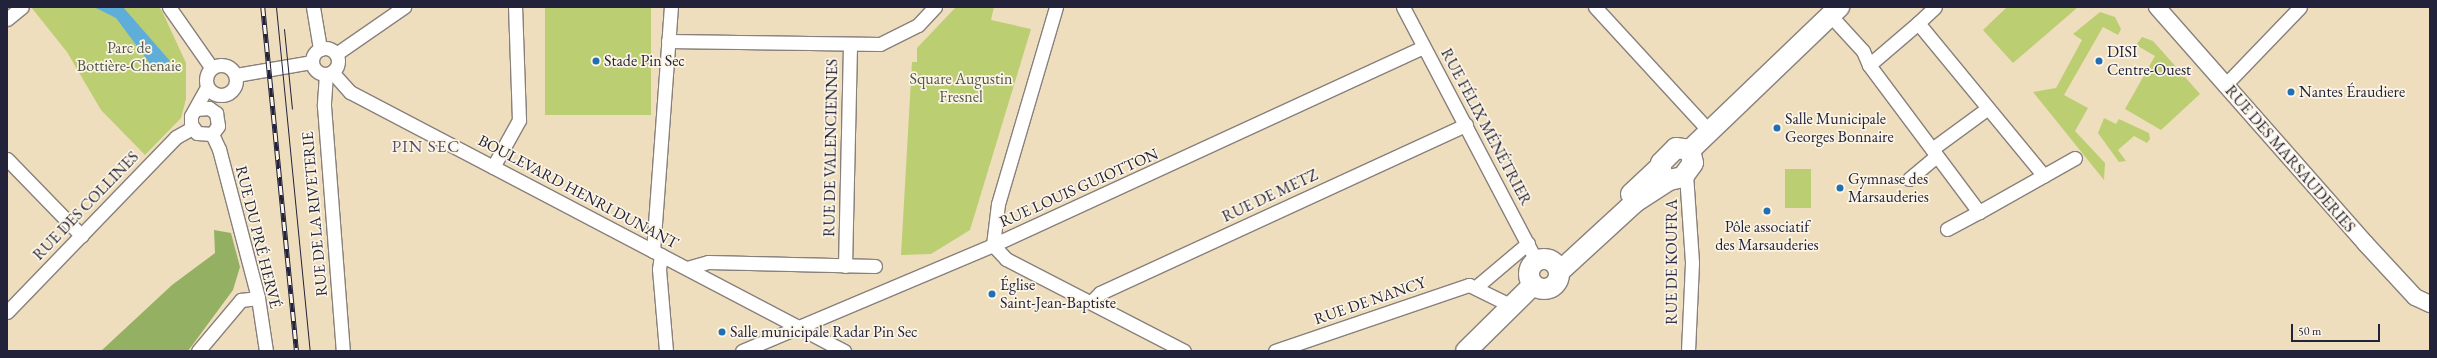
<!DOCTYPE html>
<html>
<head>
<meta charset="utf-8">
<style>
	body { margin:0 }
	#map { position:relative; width:2437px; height:358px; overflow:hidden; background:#efdebd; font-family:"EB Garamond",serif }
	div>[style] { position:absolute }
	.green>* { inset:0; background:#bbce71; transform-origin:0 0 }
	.forest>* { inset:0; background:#94b163 }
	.water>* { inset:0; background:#5faed9 }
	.roads { filter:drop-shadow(1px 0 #88807c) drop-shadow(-1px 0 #88807c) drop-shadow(0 1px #88807c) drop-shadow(0 -1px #88807c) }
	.minor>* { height:13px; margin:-6.5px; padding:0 6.5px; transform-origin:6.5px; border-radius:6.5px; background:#fff }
	.minor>.ring { margin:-6.5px; padding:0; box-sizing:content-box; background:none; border:13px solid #fff; border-radius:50% }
	.tertiary>* { height:16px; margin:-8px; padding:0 8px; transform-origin:8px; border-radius:8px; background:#fff }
	.primary>* { height:20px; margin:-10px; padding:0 10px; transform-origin:10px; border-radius:10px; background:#fff }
	.primary>.ring { margin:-10px; padding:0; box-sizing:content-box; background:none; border:20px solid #fff; border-radius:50% }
	.tram>* { height:1px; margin:-0.5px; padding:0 0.5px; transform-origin:0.5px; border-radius:0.5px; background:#22223b }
	.rail>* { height:4.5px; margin-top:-2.25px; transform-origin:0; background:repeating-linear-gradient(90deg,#fcf5e5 0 9px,#22223b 0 18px); box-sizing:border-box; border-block:1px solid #22223b }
	.dots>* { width:11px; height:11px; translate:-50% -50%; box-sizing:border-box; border:2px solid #fcf5e5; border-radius:50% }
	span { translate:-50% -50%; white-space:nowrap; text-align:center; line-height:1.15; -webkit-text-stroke:3.5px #fcf5e5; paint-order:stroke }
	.park-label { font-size:16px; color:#50564b }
	.poi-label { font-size:16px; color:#22223b }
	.left { translate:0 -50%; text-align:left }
	.street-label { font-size:16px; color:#22223b }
	.neighbourhood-label { font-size:17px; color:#554f6d; letter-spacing:1px }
	.frame { position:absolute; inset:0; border:8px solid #22223b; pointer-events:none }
	.scale { position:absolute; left:2291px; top:324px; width:89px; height:18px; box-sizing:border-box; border:2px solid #22223b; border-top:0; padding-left:5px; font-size:12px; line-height:14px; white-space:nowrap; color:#22223b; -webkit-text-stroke:3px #fcf5e5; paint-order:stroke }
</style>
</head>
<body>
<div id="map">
	<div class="green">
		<div style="clip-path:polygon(31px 7px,159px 7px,162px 11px,186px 63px,186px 99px,181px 118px,145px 155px,101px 110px,67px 52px)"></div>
		<div style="left:545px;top:7px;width:106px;height:108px"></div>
		<div style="clip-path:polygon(956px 7px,994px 7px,991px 20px,1031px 29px,970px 230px,931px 254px,901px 255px,912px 62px,917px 62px,917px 48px)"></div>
		<div style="clip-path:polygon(2007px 7px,2078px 7px,2013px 63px,1983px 30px)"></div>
		<div style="clip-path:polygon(2100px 12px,2115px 17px,2121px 29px,2118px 35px,2103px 27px,2064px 95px,2088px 108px,2075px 131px,2105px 163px,2104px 180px,2033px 92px,2056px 88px,2082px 40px,2073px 34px)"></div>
		<div style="clip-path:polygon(2142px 37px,2153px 41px,2200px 94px,2161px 130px,2125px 109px,2155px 56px,2136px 45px)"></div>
		<div style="clip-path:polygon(2104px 118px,2116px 124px,2119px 119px,2149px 133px,2150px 139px,2147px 143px,2134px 136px,2118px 150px,2126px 161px,2119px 162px,2098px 133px)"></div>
		<div style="left:1785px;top:169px;width:26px;height:39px"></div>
	</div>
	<div class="forest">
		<div style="clip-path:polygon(214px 230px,231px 233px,240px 267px,233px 290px,188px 351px,101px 351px,172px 285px,215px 253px)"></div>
	</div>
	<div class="water">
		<div style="clip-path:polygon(94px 7px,123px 7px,170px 61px,157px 73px,116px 18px)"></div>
	</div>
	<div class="roads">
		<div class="minor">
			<div style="left:169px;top:7px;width:73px;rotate:55deg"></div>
			<div style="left:313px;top:7px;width:43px;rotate:80.5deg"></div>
			<div style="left:1056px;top:7px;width:205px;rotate:106.4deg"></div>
			<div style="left:998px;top:204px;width:41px;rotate:97deg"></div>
			<div style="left:993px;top:245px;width:19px;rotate:47deg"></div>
			<div style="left:1006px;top:259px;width:200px;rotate:27.3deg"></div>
			<div style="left:1403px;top:7px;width:288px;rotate:62.3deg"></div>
			<div style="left:1595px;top:7px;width:167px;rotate:47.4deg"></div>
			<div style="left:1830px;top:15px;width:49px;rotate:47.5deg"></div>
			<div style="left:1863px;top:51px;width:15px;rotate:67deg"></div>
			<div style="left:1869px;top:65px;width:184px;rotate:53.2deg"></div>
			<div style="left:1979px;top:212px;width:110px;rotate:-29.4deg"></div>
			<div style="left:7px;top:19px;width:19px;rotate:-39deg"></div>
			<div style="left:1918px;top:23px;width:23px;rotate:-43deg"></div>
			<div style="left:668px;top:41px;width:212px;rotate:0.8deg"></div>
			<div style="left:880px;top:44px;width:42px;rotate:-26.6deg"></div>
			<div style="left:918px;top:25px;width:25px;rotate:-47deg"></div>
			<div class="ring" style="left:312px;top:48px;width:13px;height:13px"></div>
			<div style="left:336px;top:54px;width:83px;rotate:-34.7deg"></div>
			<div class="ring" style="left:206px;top:65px;width:17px;height:17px"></div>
			<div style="left:1869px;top:65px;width:65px;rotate:-40.6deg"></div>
			<div style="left:1918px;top:23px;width:198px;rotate:50.5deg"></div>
			<div style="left:332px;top:72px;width:27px;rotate:48deg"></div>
			<div style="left:350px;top:92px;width:558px;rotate:27.67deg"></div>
			<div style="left:326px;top:74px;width:32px;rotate:94deg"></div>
			<div style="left:324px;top:106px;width:246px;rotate:85.6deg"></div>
			<div style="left:236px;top:75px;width:76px;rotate:-9.8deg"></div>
			<div style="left:2225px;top:85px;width:108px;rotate:-46.1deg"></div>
			<div style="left:196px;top:109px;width:13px;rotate:-4deg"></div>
			<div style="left:209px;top:108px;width:9px;rotate:36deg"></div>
			<div style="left:216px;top:113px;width:13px;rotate:81deg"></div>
			<div style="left:218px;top:126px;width:10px;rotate:127deg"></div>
			<div style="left:212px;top:134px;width:15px;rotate:-176deg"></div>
			<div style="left:197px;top:133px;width:11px;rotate:-124deg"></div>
			<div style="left:191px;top:124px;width:8px;rotate:-90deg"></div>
			<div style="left:191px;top:116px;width:33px;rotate:-61deg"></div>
			<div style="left:212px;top:134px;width:17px;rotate:65deg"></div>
			<div style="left:219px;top:149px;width:154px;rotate:75.3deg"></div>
			<div style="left:258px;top:298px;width:54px;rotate:81.4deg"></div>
			<div style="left:1932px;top:149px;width:69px;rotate:-36.2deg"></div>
			<div style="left:7px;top:159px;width:107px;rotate:45.8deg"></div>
			<div style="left:493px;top:167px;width:54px;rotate:-61deg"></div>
			<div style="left:519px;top:120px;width:113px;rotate:-92deg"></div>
			<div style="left:1686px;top:174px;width:89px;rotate:86.1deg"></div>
			<div style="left:1692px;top:263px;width:88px;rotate:92.6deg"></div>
			<div style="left:1909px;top:179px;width:35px;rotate:-40deg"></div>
			<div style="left:1947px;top:229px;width:36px;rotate:-28deg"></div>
			<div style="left:653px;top:251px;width:245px;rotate:-85.8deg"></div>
			<div style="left:661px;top:255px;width:14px;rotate:98deg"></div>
			<div style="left:659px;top:269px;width:82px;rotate:85.1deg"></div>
			<div style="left:845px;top:266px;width:221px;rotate:-88.7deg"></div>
			<div style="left:687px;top:268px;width:22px;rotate:-16deg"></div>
			<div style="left:708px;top:262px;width:167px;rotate:1.4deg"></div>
			<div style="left:1476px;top:287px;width:68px;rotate:-40.2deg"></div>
			<div style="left:1091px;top:302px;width:13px;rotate:-45deg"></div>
			<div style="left:1100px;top:293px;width:403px;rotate:-24.7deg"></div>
			<div style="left:7px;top:312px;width:243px;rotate:-46deg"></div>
			<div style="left:176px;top:137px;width:18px;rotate:-29deg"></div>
			<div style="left:198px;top:351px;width:67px;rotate:-49.9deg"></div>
			<div style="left:241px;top:300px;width:17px;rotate:-7deg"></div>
			<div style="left:742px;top:351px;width:272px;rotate:-22.9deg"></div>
			<div style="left:993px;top:245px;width:474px;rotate:-24.7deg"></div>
			<div style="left:1275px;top:351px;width:205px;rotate:-18.8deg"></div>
			<div style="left:1469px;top:285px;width:48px;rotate:26deg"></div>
		</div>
		<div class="tertiary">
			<div style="left:2157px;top:7px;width:315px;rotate:48.6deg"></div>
			<div style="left:2365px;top:243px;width:74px;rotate:47.2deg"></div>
			<div style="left:2415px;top:297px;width:17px;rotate:25deg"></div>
		</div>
		<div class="primary">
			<div style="left:1676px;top:148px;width:14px;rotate:8deg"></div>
			<div style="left:1690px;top:150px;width:13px;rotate:77deg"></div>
			<div style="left:1693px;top:163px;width:17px;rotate:126deg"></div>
			<div style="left:1683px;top:177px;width:14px;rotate:168deg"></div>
			<div style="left:1669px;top:180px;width:10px;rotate:-143deg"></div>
			<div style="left:1661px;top:174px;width:11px;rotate:-90deg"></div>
			<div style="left:1661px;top:163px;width:21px;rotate:-45deg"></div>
			<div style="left:1690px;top:150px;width:207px;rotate:-43.8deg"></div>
			<div style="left:1631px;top:194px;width:38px;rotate:-43deg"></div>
			<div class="ring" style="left:1529px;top:259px;width:10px;height:10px"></div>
			<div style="left:1559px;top:272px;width:103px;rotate:-42.6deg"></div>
			<div style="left:1635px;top:202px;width:40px;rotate:-32.9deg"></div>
			<div style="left:1466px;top:351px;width:91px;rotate:-44.6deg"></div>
		</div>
	</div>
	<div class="tram">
		<div style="left:276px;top:7px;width:346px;rotate:84.4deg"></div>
		<div style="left:284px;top:29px;width:80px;rotate:84.3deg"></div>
	</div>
	<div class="rail">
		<div style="left:263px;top:7px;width:346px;rotate:84.4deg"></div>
	</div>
	<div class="dots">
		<div style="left:596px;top:61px;background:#1f6fb2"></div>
		<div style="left:2099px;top:61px;background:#1f6fb2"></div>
		<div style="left:2291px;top:92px;background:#1f6fb2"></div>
		<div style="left:1777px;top:128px;background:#1f6fb2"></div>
		<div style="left:1840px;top:188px;background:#1f6fb2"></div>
		<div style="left:1767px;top:211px;background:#1f6fb2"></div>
		<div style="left:992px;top:294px;background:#1f6fb2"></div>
		<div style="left:722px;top:332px;background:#1f6fb2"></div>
	</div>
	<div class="park-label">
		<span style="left:129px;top:57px">Parc de<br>Bottière-Chenaie</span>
		<span style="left:961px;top:88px">Square Augustin<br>Fresnel</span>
	</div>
	<div class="poi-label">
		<span class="left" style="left:2107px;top:61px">DISI<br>Centre-Ouest</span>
		<span class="left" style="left:604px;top:61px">Stade Pin Sec</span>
		<span class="left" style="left:2299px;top:92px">Nantes Éraudiere</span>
		<span class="left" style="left:1785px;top:128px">Salle Municipale<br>Georges Bonnaire</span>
		<span class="left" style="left:1848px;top:188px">Gymnase des<br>Marsauderies</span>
		<span style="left:1767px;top:236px">Pôle associatif<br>des Marsauderies</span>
		<span class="left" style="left:1000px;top:294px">Église<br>Saint-Jean-Baptiste</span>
		<span class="left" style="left:730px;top:332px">Salle municipale Radar Pin Sec</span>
	</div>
	<div class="street-label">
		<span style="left:1486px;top:127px;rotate:62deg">RUE FÉLIX MÉNÉTRIER</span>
		<span style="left:831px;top:148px;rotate:-89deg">RUE DE VALENCIENNES</span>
		<span style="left:2290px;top:159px;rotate:49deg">RUE DES MARSAUDERIES</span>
		<span style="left:1079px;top:188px;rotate:-24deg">RUE LOUIS GUIOTTON</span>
		<span style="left:578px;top:192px;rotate:28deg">BOULEVARD HENRI DUNANT</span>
		<span style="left:1270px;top:196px;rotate:-25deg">RUE DE METZ</span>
		<span style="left:86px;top:206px;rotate:-46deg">RUE DES COLLINES</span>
		<span style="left:315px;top:214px;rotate:-95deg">RUE DE LA RIVETERIE</span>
		<span style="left:258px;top:237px;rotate:76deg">RUE DU PRÉ HERVÉ</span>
		<span style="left:1672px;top:262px;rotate:-90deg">RUE DE KOUFRA</span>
		<span style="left:1370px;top:301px;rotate:-19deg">RUE DE NANCY</span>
	</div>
	<div class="neighbourhood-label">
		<span style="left:426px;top:147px">PIN SEC</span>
	</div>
	<div class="frame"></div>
	<div class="scale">50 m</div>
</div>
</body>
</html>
